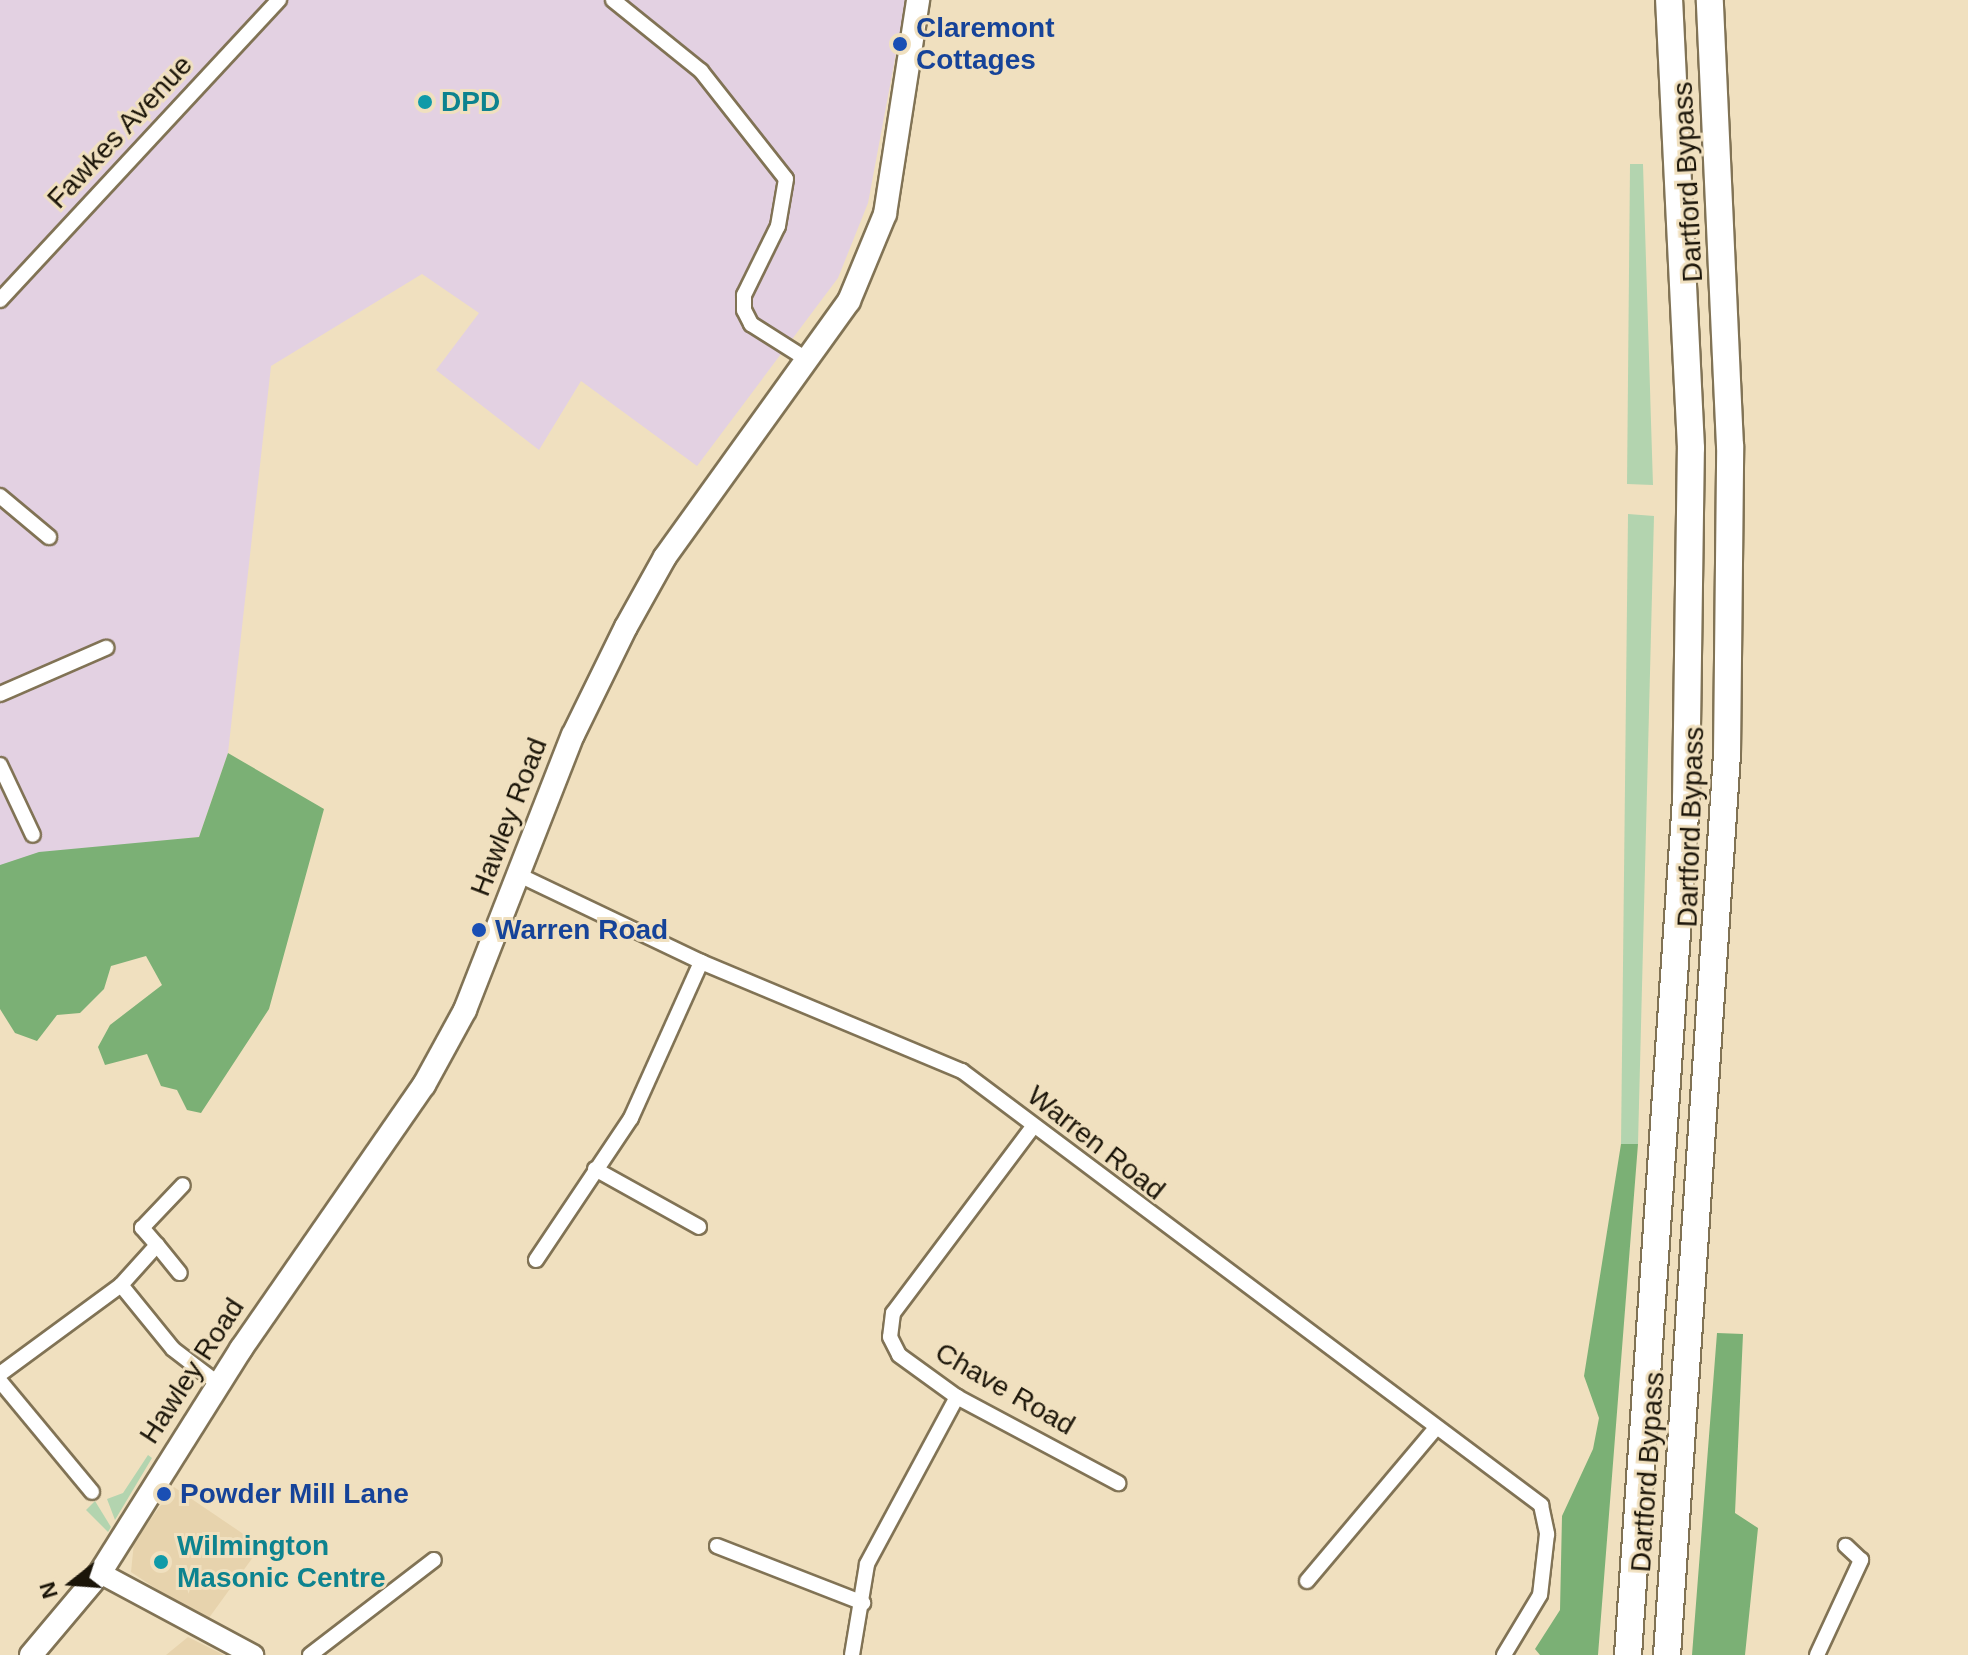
<!DOCTYPE html>
<html>
<head>
<meta charset="utf-8">
<style>
	body { margin:0 }
	#map { position:relative; width:1968px; height:1655px; overflow:hidden; background:#f0e0bf; font-family:Arial,sans-serif }
	div>[style] { position:absolute }
	.built>* { inset:0; background:#e7d3ad }
	.industrial>* { inset:0; background:#e3d1e2 }
	.green>* { inset:0; background:#b3d4af }
	.forest>* { inset:0; background:#7bb075 }
	.roads { filter:drop-shadow(2px 0 #817355) drop-shadow(-2px 0 #817355) drop-shadow(0 2px #817355) drop-shadow(0 -2px #817355) }
	.street>* { height:14px; margin:-7px; padding:0 7px; transform-origin:7px; border-radius:7px; background:#fff }
	.secondary>* { height:20px; margin:-10px; padding:0 10px; transform-origin:10px; border-radius:10px; background:#fff }
	.primary>* { height:22px; margin:-11px; padding:0 11px; transform-origin:11px; border-radius:11px; background:#fff }
	.highway>* { height:26px; margin:-13px; padding:0 13px; transform-origin:13px; border-radius:13px; background:#fff }
	.dots>* { width:22px; height:22px; translate:-50% -50%; box-sizing:border-box; border:4px solid #f0e0bf; border-radius:50% }
	span { translate:-50% -50%; white-space:nowrap; text-align:center; line-height:1.15; -webkit-text-stroke:6px #f0e0bf; paint-order:stroke }
	.transit-label { font-size:28px; color:#164399; font-weight:700 }
	.left { translate:0 -50%; text-align:left }
	.culture-label { font-size:28px; color:#0d838f; font-weight:700 }
	.street-label { font-size:28px; color:#1b1509 }
	.north { position:absolute; left:32px; top:1543px; width:80px; height:80px; -webkit-text-stroke:6px #f0e0bf; paint-order:stroke; rotate:253deg; font-size:22px; font-weight:700; line-height:32px; text-align:center; color:#1b1509 }
	.north::after { content:''; display:block; margin:auto; width:28px; height:36px; background:#1b1509; clip-path:polygon(50% 0,100% 100%,50% 72%,0 100%) }
</style>
</head>
<body>
<div id="map">
	<div class="built">
		<div style="clip-path:polygon(174px 1487px,261px 1546px,206px 1622px,131px 1572px,134px 1542px)"></div>
		<div style="clip-path:polygon(188px 1637px,224px 1655px,166px 1655px)"></div>
	</div>
	<div class="industrial">
		<div style="clip-path:polygon(0 0,906px 0,868px 203px,838px 278px,697px 466px,581px 381px,539px 450px,436px 370px,479px 313px,422px 274px,271px 366px,228px 753px,199px 837px,38px 854px,0 872px)"></div>
	</div>
	<div class="green">
		<div style="clip-path:polygon(1630px 164px,1643px 164px,1653px 485px,1627px 484px)"></div>
		<div style="clip-path:polygon(1628px 514px,1654px 516px,1638px 1144px,1621px 1144px)"></div>
		<div style="clip-path:polygon(148px 1455px,152px 1458px,115px 1520px,107px 1499px,123px 1493px)"></div>
		<div style="clip-path:polygon(95px 1501px,111px 1527px,108px 1532px,86px 1510px)"></div>
	</div>
	<div class="forest">
		<div style="clip-path:polygon(228px 753px,324px 809px,269px 1009px,201px 1113px,187px 1110px,177px 1090px,161px 1086px,147px 1054px,105px 1065px,98px 1047px,110px 1025px,162px 985px,146px 956px,111px 966px,104px 989px,80px 1013px,57px 1015px,37px 1041px,15px 1033px,0 1009px,0 865px,39px 852px,199px 837px)"></div>
		<div style="clip-path:polygon(1621px 1144px,1638px 1144px,1598px 1655px,1540px 1655px,1535px 1649px,1560px 1610px,1562px 1516px,1593px 1449px,1599px 1418px,1584px 1376px)"></div>
		<div style="clip-path:polygon(1717px 1333px,1743px 1334px,1735px 1513px,1758px 1528px,1745px 1655px,1692px 1655px)"></div>
	</div>
	<div class="roads">
		<div class="street">
			<div style="left:613px;top:0;width:113px;rotate:38.9deg"></div>
			<div style="left:701px;top:71px;width:137px;rotate:51.8deg"></div>
			<div style="left:786px;top:179px;width:48px;rotate:99.7deg"></div>
			<div style="left:778px;top:226px;width:77px;rotate:116.2deg"></div>
			<div style="left:744px;top:295px;width:15px;rotate:90deg"></div>
			<div style="left:744px;top:310px;width:16px;rotate:63deg"></div>
			<div style="left:751px;top:324px;width:67px;rotate:32.3deg"></div>
			<div style="left:0;top:300px;width:410px;rotate:-47.1deg"></div>
			<div style="left:0;top:496px;width:64px;rotate:39.9deg"></div>
			<div style="left:0;top:694px;width:116px;rotate:-23.5deg"></div>
			<div style="left:0;top:765px;width:77px;rotate:64.8deg"></div>
			<div style="left:519px;top:875px;width:202px;rotate:25.5deg"></div>
			<div style="left:701px;top:962px;width:283px;rotate:22.7deg"></div>
			<div style="left:962px;top:1071px;width:724px;rotate:36.85deg"></div>
			<div style="left:1541px;top:1505px;width:30px;rotate:78deg"></div>
			<div style="left:1547px;top:1534px;width:61px;rotate:96.5deg"></div>
			<div style="left:1540px;top:1595px;width:70px;rotate:121deg"></div>
			<div style="left:1032px;top:1128px;width:231px;rotate:126.9deg"></div>
			<div style="left:893px;top:1313px;width:24px;rotate:97deg"></div>
			<div style="left:890px;top:1337px;width:20px;rotate:63deg"></div>
			<div style="left:899px;top:1355px;width:72px;rotate:35.9deg"></div>
			<div style="left:957px;top:1397px;width:183px;rotate:28.1deg"></div>
			<div style="left:595px;top:1169px;width:119px;rotate:29.1deg"></div>
			<div style="left:157px;top:1245px;width:23px;rotate:-131deg"></div>
			<div style="left:142px;top:1228px;width:59px;rotate:-46.4deg"></div>
			<div style="left:536px;top:1260px;width:171px;rotate:-56.2deg"></div>
			<div style="left:631px;top:1118px;width:171px;rotate:-65.8deg"></div>
			<div style="left:121px;top:1285px;width:54px;rotate:-48deg"></div>
			<div style="left:157px;top:1245px;width:36px;rotate:51deg"></div>
			<div style="left:0;top:1374px;width:150px;rotate:-36.3deg"></div>
			<div style="left:121px;top:1285px;width:82px;rotate:50.9deg"></div>
			<div style="left:173px;top:1349px;width:59px;rotate:37.5deg"></div>
			<div style="left:0;top:1381px;width:144px;rotate:50.3deg"></div>
			<div style="left:717px;top:1546px;width:157px;rotate:21.3deg"></div>
			<div style="left:1307px;top:1581px;width:199px;rotate:-49.9deg"></div>
			<div style="left:310px;top:1655px;width:156px;rotate:-37.5deg"></div>
			<div style="left:852px;top:1655px;width:92px;rotate:-80.6deg"></div>
			<div style="left:867px;top:1564px;width:190px;rotate:-61.7deg"></div>
			<div style="left:1817px;top:1655px;width:105px;rotate:-65.1deg"></div>
			<div style="left:1861px;top:1560px;width:21px;rotate:-137deg"></div>
		</div>
		<div class="secondary">
			<div style="left:100px;top:1573px;width:174px;rotate:28.2deg"></div>
		</div>
		<div class="primary">
			<div style="left:31px;top:1655px;width:107px;rotate:-49.9deg"></div>
			<div style="left:100px;top:1573px;width:265px;rotate:-57.8deg"></div>
			<div style="left:241px;top:1349px;width:321px;rotate:-55.3deg"></div>
			<div style="left:424px;top:1085px;width:85px;rotate:-61.3deg"></div>
			<div style="left:465px;top:1010px;width:295px;rotate:-68.6deg"></div>
			<div style="left:573px;top:735px;width:120px;rotate:-63.9deg"></div>
			<div style="left:626px;top:627px;width:80px;rotate:-60.9deg"></div>
			<div style="left:665px;top:557px;width:315px;rotate:-54.3deg"></div>
			<div style="left:849px;top:301px;width:94px;rotate:-67.5deg"></div>
			<div style="left:885px;top:214px;width:217px;rotate:-81.2deg"></div>
		</div>
		<div class="highway">
			<div style="left:1628px;top:1655px;width:858px;rotate:-86.12deg"></div>
			<div style="left:1686px;top:799px;width:351px;rotate:-89.2deg"></div>
			<div style="left:1691px;top:448px;width:449px;rotate:-92.8deg"></div>
			<div style="left:1667px;top:1655px;width:903px;rotate:-86.19deg"></div>
			<div style="left:1727px;top:754px;width:308px;rotate:-89.4deg"></div>
			<div style="left:1730px;top:446px;width:446px;rotate:-92.6deg"></div>
		</div>
	</div>
	<div class="dots">
		<div style="left:900px;top:44px;background:#1a4fb4"></div>
		<div style="left:425px;top:102px;background:#0f9aa8"></div>
		<div style="left:479px;top:930px;background:#1a4fb4"></div>
		<div style="left:164px;top:1494px;background:#1a4fb4"></div>
		<div style="left:161px;top:1562px;background:#0f9aa8"></div>
	</div>
	<div class="transit-label">
		<span class="left" style="left:916px;top:44px">Claremont<br>Cottages</span>
		<span class="left" style="left:495px;top:930px">Warren Road</span>
		<span class="left" style="left:180px;top:1494px">Powder Mill Lane</span>
	</div>
	<div class="culture-label">
		<span class="left" style="left:441px;top:102px">DPD</span>
		<span class="left" style="left:177px;top:1562px">Wilmington<br>Masonic Centre</span>
	</div>
	<div class="street-label">
		<span style="left:120px;top:132px;rotate:-47deg">Fawkes Avenue</span>
		<span style="left:1688px;top:182px;rotate:-93deg">Dartford Bypass</span>
		<span style="left:509px;top:817px;rotate:-69deg">Hawley Road</span>
		<span style="left:1691px;top:827px;rotate:-88deg">Dartford Bypass</span>
		<span style="left:1096px;top:1143px;rotate:38deg">Warren Road</span>
		<span style="left:192px;top:1371px;rotate:-57deg">Hawley Road</span>
		<span style="left:1005px;top:1389px;rotate:30deg">Chave Road</span>
		<span style="left:1648px;top:1472px;rotate:-86deg">Dartford Bypass</span>
	</div>
	<div class="north">N</div>
</div>
</body>
</html>
